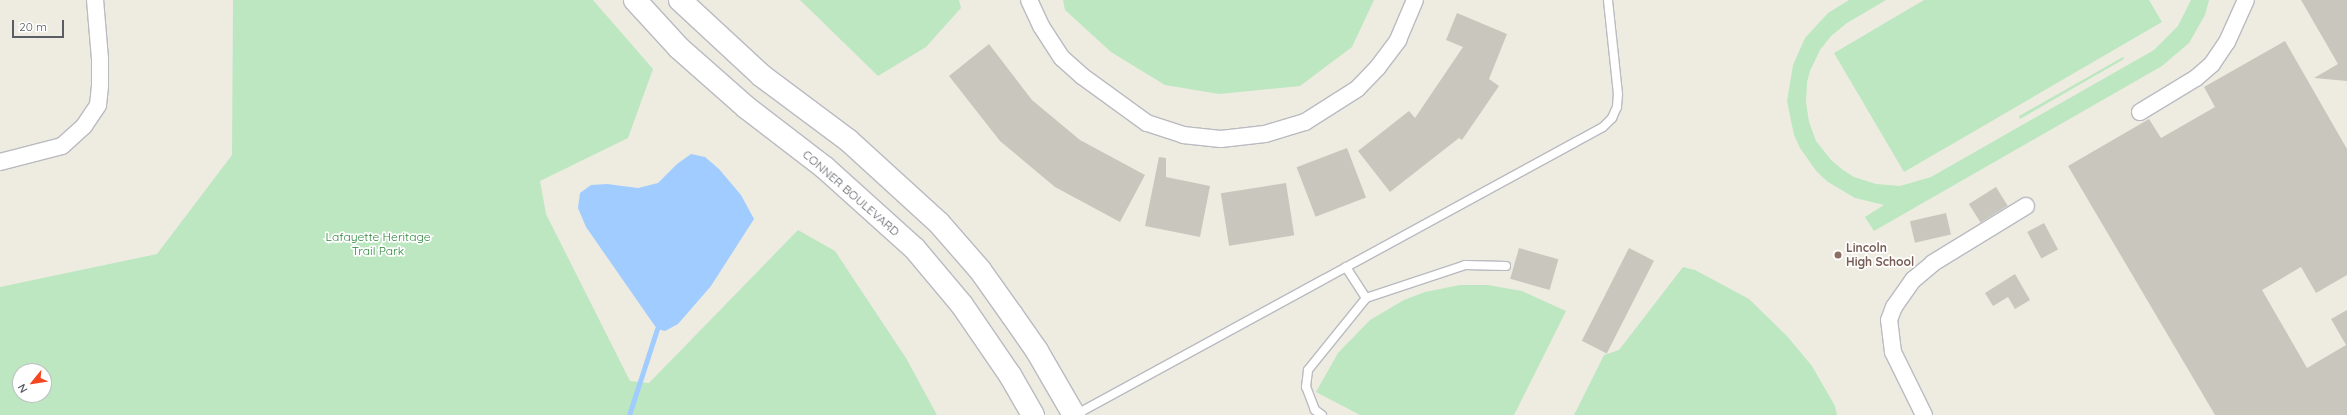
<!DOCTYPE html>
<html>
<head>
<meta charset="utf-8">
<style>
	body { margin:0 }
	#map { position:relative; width:2347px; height:415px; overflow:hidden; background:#eeece1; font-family:Quicksand,sans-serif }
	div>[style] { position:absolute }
	.green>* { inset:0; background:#bce7c0 }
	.water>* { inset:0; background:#a0ccff }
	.stream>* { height:5px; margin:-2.5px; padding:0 2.5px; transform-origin:2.5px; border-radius:2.5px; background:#a0ccff }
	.building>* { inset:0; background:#c9c6be; transform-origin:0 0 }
	.roads { filter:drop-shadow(1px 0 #b9bbc1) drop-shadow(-1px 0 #b9bbc1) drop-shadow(0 1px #b9bbc1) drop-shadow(0 -1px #b9bbc1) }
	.lane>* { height:8px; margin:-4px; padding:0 4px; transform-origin:4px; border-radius:4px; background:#fff }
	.street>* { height:16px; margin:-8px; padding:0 8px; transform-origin:8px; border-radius:8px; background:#fff }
	.secondary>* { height:22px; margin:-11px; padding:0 11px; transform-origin:11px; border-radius:11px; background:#fff }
	.dots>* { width:11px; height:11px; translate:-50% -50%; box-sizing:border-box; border:2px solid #fff; border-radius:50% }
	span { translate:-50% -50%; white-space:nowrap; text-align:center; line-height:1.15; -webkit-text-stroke:3.5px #fff; paint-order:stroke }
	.street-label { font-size:12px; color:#5a5d63 }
	.park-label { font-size:12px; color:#2f863c }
	.education-label { font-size:12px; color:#785e54; font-weight:700 }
	.left { translate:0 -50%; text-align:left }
	.north { position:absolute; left:12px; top:363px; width:40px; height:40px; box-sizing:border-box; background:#fff; border:1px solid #bdbec1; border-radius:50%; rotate:240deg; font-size:11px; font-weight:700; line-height:16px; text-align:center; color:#5a5d63 }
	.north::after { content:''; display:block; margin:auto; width:14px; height:18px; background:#f44721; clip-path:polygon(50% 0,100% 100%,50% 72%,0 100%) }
	.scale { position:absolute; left:12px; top:20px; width:52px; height:18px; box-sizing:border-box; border:2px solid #5a5d63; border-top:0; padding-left:5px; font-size:12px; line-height:14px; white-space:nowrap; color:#5a5d63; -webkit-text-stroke:3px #fff; paint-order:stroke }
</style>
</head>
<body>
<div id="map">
	<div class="green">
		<div style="clip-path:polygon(evenodd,233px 0,593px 0,653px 69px,628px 138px,540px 181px,546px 214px,630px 381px,649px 383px,798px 230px,835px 251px,906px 358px,937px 415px,0 415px,0 287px,157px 254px,232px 155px,233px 0,20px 371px,44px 371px,44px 395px,20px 395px,20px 371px)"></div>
		<div style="clip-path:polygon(800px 0,959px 0,961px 8px,926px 47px,878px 76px)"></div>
		<div style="clip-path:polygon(1063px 0,1374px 0,1352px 47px,1300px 86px,1219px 94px,1165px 85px,1111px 52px,1065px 10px)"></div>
		<div style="clip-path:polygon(1849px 0,1886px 0,1847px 23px,1831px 36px,1820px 50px,1810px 71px,1807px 82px,1806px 102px,1809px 122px,1816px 141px,1831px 160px,1843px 170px,1854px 177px,1876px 184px,1900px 186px,1931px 177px,2154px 50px,2178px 26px,2191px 0,2209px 0,2205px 15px,2189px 43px,2162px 66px,1874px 231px,1865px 217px,1884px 205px,1855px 198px,1828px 182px,1817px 172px,1800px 148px,1794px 135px,1787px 101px,1793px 65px,1805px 38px,1828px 13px)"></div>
		<div style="clip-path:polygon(1924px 0,2149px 0,2162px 22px,1904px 172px,1834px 53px)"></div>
		<div style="clip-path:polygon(2123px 57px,2124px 59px,2020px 119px,2019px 116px)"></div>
		<div style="clip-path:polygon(1683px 267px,1695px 270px,1749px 299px,1787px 336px,1812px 366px,1835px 406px,1837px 415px,1574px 415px,1604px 355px,1619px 350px)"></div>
		<div style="clip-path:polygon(1460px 285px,1488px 285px,1522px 291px,1566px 311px,1514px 415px,1360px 415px,1316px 392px,1338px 353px,1370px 320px,1404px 300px,1425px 292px)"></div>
	</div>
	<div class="water">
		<div style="clip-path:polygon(691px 154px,705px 157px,719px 169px,741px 195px,754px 219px,711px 286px,678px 324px,665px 331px,657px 329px,586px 227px,578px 208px,580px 193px,591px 185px,607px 184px,638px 188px,658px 183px,677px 164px)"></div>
	</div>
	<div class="stream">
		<div style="left:629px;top:415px;width:90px;rotate:-72deg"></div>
	</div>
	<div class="building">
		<div style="clip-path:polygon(2301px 0,2347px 0,2347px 81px,2314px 78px,2338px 64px)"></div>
		<div style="clip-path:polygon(1457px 13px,1507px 34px,1489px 79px,1499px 86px,1462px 140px,1459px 138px,1390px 192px,1358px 151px,1409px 111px,1415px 118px,1463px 47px,1446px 40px)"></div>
		<div style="clip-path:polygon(2285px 41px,2347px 149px,2347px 275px,2316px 293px,2301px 267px,2262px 290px,2307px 368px,2346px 345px,2331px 319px,2347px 310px,2347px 415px,2215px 415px,2068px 166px,2149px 119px,2161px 138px,2215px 107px,2204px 87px)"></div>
		<div style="clip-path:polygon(989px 44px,1032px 100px,1080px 140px,1145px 175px,1120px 222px,1055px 187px,1000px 141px,949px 76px)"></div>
		<div style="left:1347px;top:148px;width:53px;height:54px;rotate:69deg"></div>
		<div style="clip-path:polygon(1159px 157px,1166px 158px,1166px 177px,1210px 186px,1200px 237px,1145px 226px)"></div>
		<div style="left:1286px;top:183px;width:53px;height:66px;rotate:81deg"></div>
		<div style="left:1996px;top:187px;width:22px;height:32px;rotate:58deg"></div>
		<div style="left:1946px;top:213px;width:22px;height:37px;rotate:77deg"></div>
		<div style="left:2044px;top:223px;width:30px;height:19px;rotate:62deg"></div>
		<div style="left:1519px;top:248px;width:41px;height:32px;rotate:16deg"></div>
		<div style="left:1629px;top:248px;width:28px;height:104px;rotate:27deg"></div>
		<div style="clip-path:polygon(2015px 274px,2030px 300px,2015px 309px,2008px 297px,1993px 306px,1985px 293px)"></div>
	</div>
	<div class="roads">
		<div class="lane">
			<div style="left:1366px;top:298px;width:104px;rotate:-18.4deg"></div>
			<div style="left:1465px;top:265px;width:41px;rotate:1.4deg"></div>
			<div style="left:1075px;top:415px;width:601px;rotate:-28.61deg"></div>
			<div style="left:1603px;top:127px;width:13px;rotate:-45deg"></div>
			<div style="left:1612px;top:118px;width:12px;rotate:-66deg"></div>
			<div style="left:1617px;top:107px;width:13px;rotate:-86deg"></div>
			<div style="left:1618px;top:94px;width:95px;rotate:-96.1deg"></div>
			<div style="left:1322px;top:415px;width:9px;rotate:-144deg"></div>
			<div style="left:1315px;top:410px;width:25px;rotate:-111deg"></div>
			<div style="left:1306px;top:387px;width:17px;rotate:-83deg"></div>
			<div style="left:1308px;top:370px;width:92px;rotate:-51.1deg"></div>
			<div style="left:1366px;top:298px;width:37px;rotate:-123deg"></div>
		</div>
		<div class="street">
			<div style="left:1029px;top:0;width:29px;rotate:65deg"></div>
			<div style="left:1041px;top:26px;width:38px;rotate:57deg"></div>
			<div style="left:1062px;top:58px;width:27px;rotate:42deg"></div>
			<div style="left:1082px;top:76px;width:80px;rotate:35.9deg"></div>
			<div style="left:1147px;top:123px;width:38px;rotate:18deg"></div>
			<div style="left:1183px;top:135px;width:38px;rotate:6deg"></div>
			<div style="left:1221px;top:139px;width:44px;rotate:-6.5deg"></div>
			<div style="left:1265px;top:134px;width:42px;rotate:-16.7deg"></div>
			<div style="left:1305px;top:122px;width:62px;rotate:-32.4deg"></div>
			<div style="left:1357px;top:89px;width:30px;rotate:-46deg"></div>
			<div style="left:1378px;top:67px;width:34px;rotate:-53deg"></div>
			<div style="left:1398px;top:40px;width:43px;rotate:-67deg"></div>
			<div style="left:2140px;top:112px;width:66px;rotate:-31.3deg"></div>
			<div style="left:2196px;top:78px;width:21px;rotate:-41deg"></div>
			<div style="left:2212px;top:64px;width:27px;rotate:-56deg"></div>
			<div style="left:2227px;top:42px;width:46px;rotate:-65.7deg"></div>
			<div style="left:0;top:162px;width:64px;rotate:-14.5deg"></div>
			<div style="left:62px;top:146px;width:30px;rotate:-42deg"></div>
			<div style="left:84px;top:126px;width:25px;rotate:-56deg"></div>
			<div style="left:98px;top:105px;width:19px;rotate:-84deg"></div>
			<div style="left:100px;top:86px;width:27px;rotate:-90deg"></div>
			<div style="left:100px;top:59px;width:59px;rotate:-94.8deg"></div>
			<div style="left:1924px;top:415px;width:70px;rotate:-116.2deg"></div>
			<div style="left:1893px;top:352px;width:32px;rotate:-97deg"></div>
			<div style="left:1889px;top:320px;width:14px;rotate:-69deg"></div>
			<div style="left:1894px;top:307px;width:33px;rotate:-55deg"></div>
			<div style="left:1913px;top:280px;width:26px;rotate:-40deg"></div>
			<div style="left:1933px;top:263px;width:109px;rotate:-31.5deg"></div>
		</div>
		<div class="secondary">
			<div style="left:635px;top:0;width:65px;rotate:47.5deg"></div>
			<div style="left:679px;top:48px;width:91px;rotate:41.4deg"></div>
			<div style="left:747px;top:108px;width:97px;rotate:37.5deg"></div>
			<div style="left:824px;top:167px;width:122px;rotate:42deg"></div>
			<div style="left:915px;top:249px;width:73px;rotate:50deg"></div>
			<div style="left:962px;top:305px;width:85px;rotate:55.6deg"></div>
			<div style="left:1010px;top:375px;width:46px;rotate:60.1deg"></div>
			<div style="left:680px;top:0;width:112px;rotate:42.8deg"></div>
			<div style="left:762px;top:76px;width:107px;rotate:36.7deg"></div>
			<div style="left:848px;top:140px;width:123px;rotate:42.4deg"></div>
			<div style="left:939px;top:223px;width:62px;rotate:48.9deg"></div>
			<div style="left:980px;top:270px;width:55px;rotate:54.6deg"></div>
			<div style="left:1012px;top:315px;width:44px;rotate:55.2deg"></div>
			<div style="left:1037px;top:351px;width:74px;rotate:60deg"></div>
		</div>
	</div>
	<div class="dots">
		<div style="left:1838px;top:255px;background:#8d6e63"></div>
	</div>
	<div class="street-label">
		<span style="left:851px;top:193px;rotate:41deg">CONNER BOULEVARD</span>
	</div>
	<div class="park-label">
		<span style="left:378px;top:244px">Lafayette Heritage<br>Trail Park</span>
	</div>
	<div class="education-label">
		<span class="left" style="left:1846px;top:255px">Lincoln<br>High School</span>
	</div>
	<div class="north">N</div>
	<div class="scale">20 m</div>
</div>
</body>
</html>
